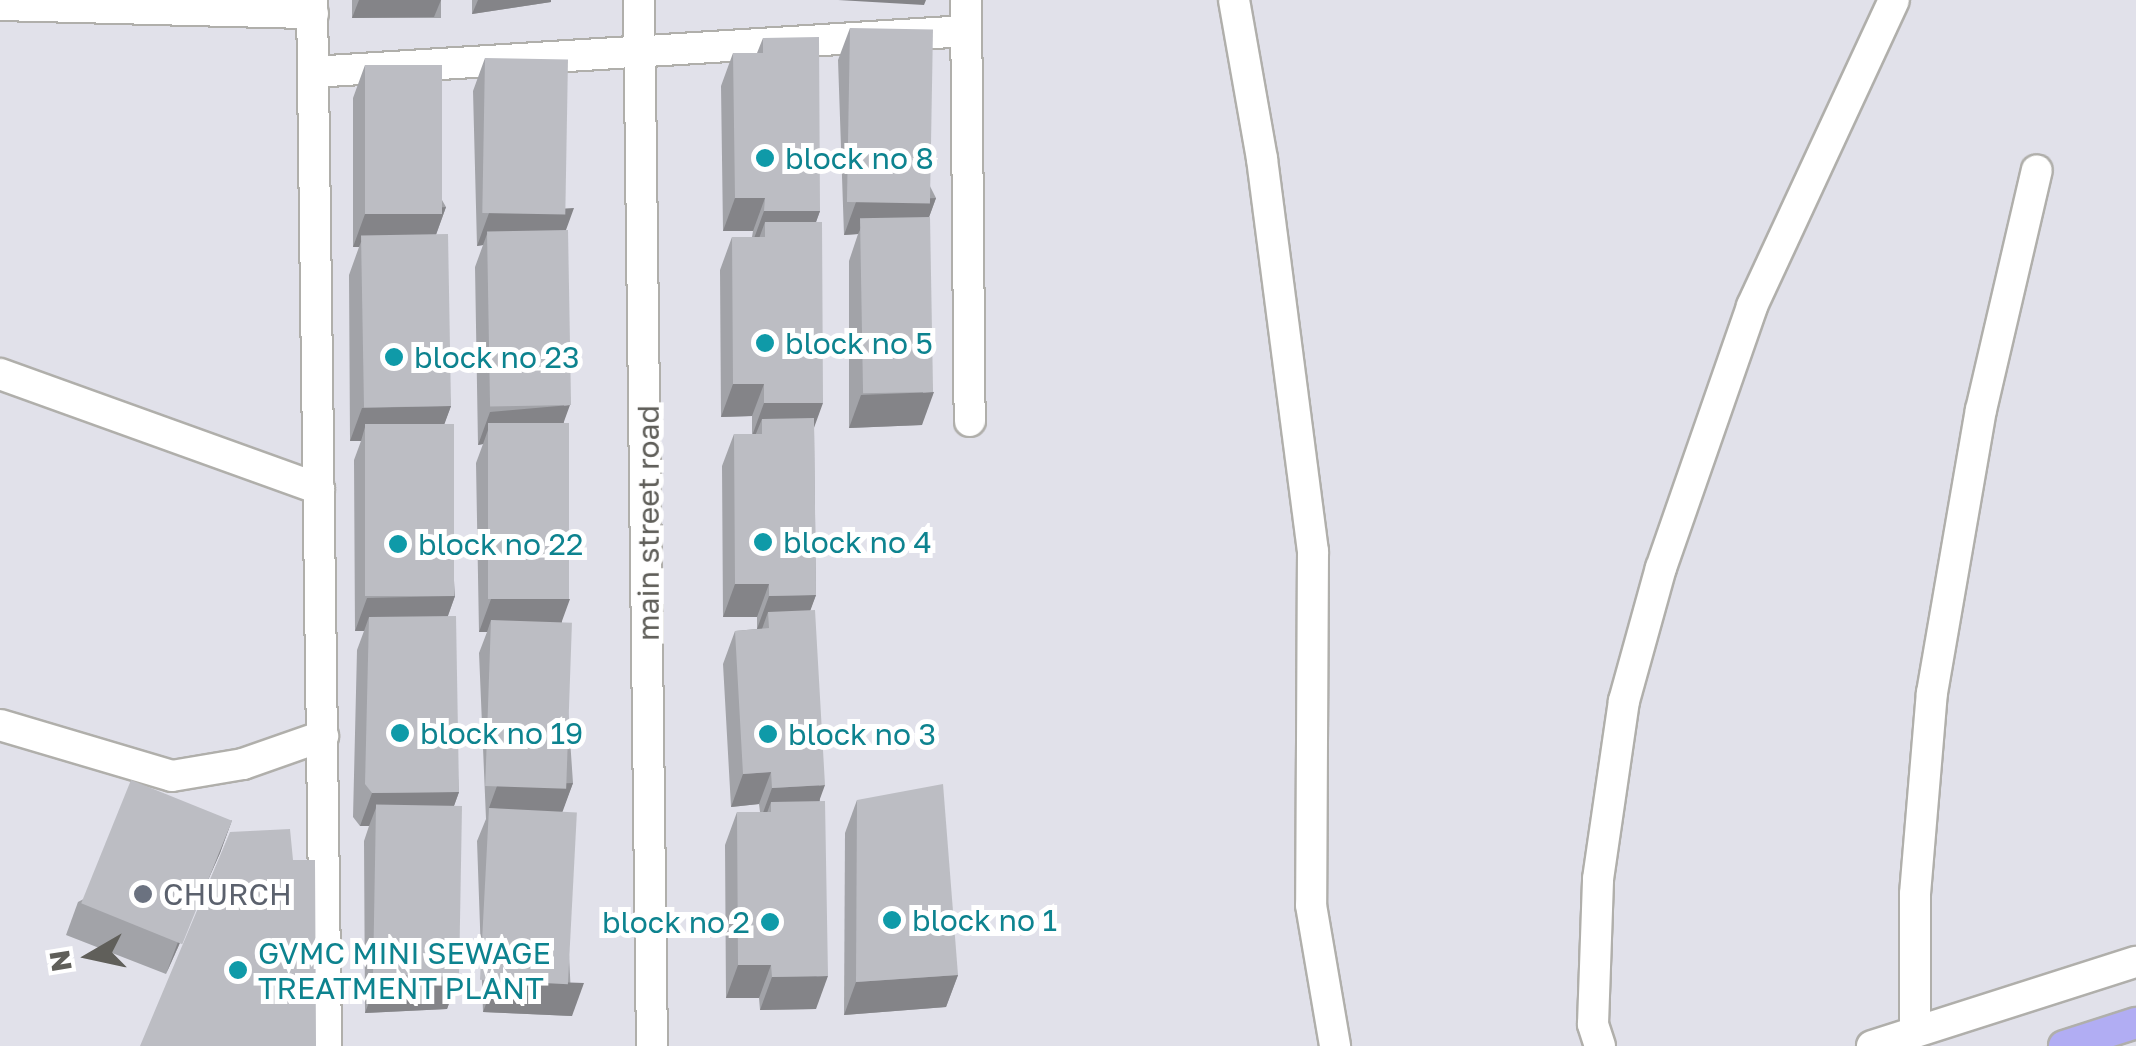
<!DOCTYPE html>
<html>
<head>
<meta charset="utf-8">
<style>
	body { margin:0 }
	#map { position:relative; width:2136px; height:1046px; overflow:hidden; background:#e1e1ea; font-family:"Golos Text",sans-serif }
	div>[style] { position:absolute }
	.roads { filter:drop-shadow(2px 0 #b0afab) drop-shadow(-2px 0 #b0afab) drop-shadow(0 2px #b0afab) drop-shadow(0 -2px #b0afab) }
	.street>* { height:30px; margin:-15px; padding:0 15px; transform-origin:15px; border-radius:15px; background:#fff }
	.secondary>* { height:30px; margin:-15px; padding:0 15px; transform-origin:15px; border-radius:15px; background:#fff }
	.primary>* { height:30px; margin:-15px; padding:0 15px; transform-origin:15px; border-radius:15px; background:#b1adf3 }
	.wall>* { inset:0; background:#a2a3a8; transform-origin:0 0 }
	.shaded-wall>* { inset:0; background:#848488 }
	.building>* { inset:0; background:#bcbdc3; transform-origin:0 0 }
	.dots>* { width:28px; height:28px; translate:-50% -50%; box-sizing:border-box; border:5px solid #fff; border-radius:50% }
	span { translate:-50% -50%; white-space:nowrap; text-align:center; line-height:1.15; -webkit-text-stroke:10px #fff; paint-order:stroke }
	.culture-label { font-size:30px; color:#0d838f }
	.left { translate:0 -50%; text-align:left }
	.right { translate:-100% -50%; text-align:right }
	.street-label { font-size:30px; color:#605f5a }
	.worship-label { font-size:30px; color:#5b616d }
	.north { position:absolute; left:40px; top:906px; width:100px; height:100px; -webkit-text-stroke:8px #fff; paint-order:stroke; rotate:261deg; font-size:28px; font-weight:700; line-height:40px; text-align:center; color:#605f5a }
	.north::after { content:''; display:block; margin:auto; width:35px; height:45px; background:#605f5a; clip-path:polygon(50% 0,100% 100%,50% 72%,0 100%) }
</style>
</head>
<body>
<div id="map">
	<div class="roads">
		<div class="street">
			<div style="left:312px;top:0;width:1046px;rotate:89.23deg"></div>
			<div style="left:639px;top:0;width:1046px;rotate:89.29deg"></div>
			<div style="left:966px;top:0;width:421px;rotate:89.5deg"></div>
			<div style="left:1234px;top:0;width:161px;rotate:80deg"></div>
			<div style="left:1262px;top:159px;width:395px;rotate:82.6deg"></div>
			<div style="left:1313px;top:551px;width:354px;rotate:90.3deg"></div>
			<div style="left:1311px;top:905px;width:143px;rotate:80.3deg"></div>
			<div style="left:0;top:5px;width:313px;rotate:1.5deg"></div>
			<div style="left:313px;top:72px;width:654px;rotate:-3.59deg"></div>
			<div style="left:0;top:374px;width:339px;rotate:19.8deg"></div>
			<div style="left:0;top:725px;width:179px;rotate:16.5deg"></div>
			<div style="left:172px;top:776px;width:72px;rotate:-9.6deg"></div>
			<div style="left:243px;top:764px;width:85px;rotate:-19.3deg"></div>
			<div style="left:1915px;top:1029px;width:135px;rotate:-90deg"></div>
			<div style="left:1915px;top:894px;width:202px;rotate:-85.2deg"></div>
			<div style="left:1932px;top:693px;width:287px;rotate:-80.2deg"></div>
			<div style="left:1981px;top:410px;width:246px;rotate:-76.9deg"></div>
			<div style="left:1600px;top:1046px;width:23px;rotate:-108deg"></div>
			<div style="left:1593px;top:1024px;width:145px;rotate:-88deg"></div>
			<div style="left:1598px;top:879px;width:180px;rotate:-81.7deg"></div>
			<div style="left:1624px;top:701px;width:138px;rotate:-74.5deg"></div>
			<div style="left:1661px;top:568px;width:277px;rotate:-70.8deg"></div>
			<div style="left:1752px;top:306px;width:337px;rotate:-65.1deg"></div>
		</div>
		<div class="secondary">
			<div style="left:1872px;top:1046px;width:277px;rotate:-17.7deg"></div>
		</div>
		<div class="primary">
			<div style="left:2064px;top:1046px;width:76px;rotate:-17.7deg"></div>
		</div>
	</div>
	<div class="wall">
		<div style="left:352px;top:0;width:89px;height:18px"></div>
		<div style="clip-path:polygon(472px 0,551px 0,551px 2px,472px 14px)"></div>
		<div style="clip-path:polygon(850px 28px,936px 198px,929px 217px,922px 425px,849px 428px,849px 261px,858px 234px,844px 235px,838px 60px)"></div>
		<div style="clip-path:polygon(763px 38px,820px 211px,816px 222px,814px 428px,816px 595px,810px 610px,820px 801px,816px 1009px,760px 1010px,759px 998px,726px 998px,725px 845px,737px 812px,760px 812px,759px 804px,731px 807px,723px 664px,735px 631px,757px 629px,757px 617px,723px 617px,722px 466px,734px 434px,752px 434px,752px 416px,721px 417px,720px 270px,732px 237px,752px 237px,753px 231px,723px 231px,721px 86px,733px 53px,757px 53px)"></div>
		<div style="clip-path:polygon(485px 58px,566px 230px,562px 622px,573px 783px,562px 811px,572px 1016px,483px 1012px,477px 841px,486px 819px,479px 653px,487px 632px,479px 632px,476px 463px,483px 444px,478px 445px,475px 267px,483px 245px,477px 246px,473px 91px)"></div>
		<div style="clip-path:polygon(365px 65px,446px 207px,436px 235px,451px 406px,444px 424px,455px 596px,448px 616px,459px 792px,454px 806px,459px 976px,447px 1009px,365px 1013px,364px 841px,369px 826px,360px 826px,353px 817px,357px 650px,364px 631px,355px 631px,354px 460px,361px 441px,350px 441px,349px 275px,359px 247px,353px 247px,353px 98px)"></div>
		<div style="clip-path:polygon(857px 800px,958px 975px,946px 1007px,844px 1015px,845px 833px)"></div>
		<div style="clip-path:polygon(232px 820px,220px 853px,166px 974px,66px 935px,78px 902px)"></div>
	</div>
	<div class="shaded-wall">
		<div style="clip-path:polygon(359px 0,441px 0,434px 17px,352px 18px)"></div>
		<div style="clip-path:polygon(478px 0,551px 0,551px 2px,472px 14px)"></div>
		<div style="clip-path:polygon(838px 0,926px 0,924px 5px)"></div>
		<div style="clip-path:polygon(735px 198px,765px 198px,753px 231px,723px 231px)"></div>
		<div style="clip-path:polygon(936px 198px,924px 231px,861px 228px,858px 234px,844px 235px,856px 202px)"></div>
		<div style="clip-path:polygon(446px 207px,434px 240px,361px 242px,359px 247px,353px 247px,365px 214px)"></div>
		<div style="clip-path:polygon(574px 208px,562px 241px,487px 234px,483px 245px,477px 246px,489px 213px)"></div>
		<div style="clip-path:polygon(764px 211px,820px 211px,808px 244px,765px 237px,765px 222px,757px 244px,752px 244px)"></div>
		<div style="clip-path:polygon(733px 384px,764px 384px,752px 416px,721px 417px)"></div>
		<div style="clip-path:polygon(934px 392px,922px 425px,849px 428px,861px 395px)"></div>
		<div style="clip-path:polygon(764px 403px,823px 403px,811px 436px,762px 419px,755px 436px,752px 436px)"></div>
		<div style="clip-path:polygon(570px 405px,558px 438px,488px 430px,483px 444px,478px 445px,490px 412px)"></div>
		<div style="clip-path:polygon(451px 406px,439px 439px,365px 427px,361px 441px,350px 441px,362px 408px)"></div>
		<div style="clip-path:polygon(735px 584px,769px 584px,757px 617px,723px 617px)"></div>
		<div style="clip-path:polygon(816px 595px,804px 628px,768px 612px,762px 629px,757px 629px,769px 596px)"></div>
		<div style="clip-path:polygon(455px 596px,443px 629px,369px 617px,364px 631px,355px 631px,367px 598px)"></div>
		<div style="clip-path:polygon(491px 599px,570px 599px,558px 632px,491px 620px,487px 632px,479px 632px)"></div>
		<div style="clip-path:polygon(771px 772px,759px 804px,731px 807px,743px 774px)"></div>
		<div style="clip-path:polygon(573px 783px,561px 816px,489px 808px,485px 819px,497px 786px)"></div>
		<div style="clip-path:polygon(825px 785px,813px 818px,771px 812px,771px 802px,764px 821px,760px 821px,772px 788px)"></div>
		<div style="clip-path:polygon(459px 792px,447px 825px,376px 808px,369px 826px,360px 826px,372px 793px)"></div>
		<div style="clip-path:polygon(232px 820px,220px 853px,166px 974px,178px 942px)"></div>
		<div style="clip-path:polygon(738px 965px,771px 965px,759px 998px,726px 998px)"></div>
		<div style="clip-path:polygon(958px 975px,946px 1007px,844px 1015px,856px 982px)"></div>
		<div style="clip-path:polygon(459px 976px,447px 1009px,365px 1013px,377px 980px)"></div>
		<div style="clip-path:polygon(828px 976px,816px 1009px,760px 1010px,772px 977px)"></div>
		<div style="clip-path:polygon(495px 980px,584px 983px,572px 1016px,483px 1012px)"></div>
	</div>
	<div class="building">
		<div style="left:850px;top:28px;width:83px;height:174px;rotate:1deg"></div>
		<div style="clip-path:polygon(819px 37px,820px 211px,764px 211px,765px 198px,735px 198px,733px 53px,763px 53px,763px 38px)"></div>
		<div style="left:485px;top:58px;width:83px;height:155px;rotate:1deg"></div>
		<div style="left:365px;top:65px;width:77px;height:149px"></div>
		<div style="left:930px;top:217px;width:175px;height:70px;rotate:89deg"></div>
		<div style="clip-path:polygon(765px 222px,822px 222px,823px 403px,764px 403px,764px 384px,733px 384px,732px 237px,765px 237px)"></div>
		<div style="left:568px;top:230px;width:175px;height:81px;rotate:89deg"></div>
		<div style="left:448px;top:234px;width:172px;height:87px;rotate:89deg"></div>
		<div style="clip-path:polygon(814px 418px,816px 595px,769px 596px,769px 584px,735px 584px,734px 434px,762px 434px,762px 419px)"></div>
		<div style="left:569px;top:423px;width:176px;height:81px;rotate:90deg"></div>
		<div style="left:454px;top:424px;width:172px;height:89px;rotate:90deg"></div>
		<div style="clip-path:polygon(815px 610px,825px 785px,772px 788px,771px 772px,743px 774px,735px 631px,769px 628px,768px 612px)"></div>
		<div style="clip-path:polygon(456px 616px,459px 792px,372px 793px,365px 784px,369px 617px)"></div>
		<div style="left:491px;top:620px;width:81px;height:166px;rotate:2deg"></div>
		<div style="left:131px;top:780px;width:109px;height:133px;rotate:22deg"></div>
		<div style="clip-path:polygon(943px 784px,958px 975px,856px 982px,857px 800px)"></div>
		<div style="clip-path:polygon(825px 801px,828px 976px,772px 977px,771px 965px,738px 965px,737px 812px,771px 812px,771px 802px)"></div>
		<div style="left:462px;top:806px;width:170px;height:86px;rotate:91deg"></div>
		<div style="left:489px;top:808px;width:88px;height:172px;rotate:3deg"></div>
		<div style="clip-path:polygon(290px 829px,293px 860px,315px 860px,316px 1046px,140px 1046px,230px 832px)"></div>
	</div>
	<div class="dots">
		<div style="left:765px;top:158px;background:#0f9aa8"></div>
		<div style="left:765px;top:343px;background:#0f9aa8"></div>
		<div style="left:394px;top:357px;background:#0f9aa8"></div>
		<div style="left:763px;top:542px;background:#0f9aa8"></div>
		<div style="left:398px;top:544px;background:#0f9aa8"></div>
		<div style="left:400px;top:733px;background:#0f9aa8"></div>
		<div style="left:768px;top:734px;background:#0f9aa8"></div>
		<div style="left:143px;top:894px;background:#6b7280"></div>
		<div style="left:892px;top:920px;background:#0f9aa8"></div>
		<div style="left:770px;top:922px;background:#0f9aa8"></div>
		<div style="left:238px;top:970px;background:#0f9aa8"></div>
	</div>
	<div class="culture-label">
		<span class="left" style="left:785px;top:158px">block no 8</span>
		<span class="left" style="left:785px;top:343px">block no 5</span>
		<span class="left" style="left:414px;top:357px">block no 23</span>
		<span class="left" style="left:783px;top:542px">block no 4</span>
		<span class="left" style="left:418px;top:544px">block no 22</span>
		<span class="left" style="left:420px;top:733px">block no 19</span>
		<span class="left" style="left:788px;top:734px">block no 3</span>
		<span class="left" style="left:912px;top:920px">block no 1</span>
		<span class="right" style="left:750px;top:922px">block no 2</span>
		<span class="left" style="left:258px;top:970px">GVMC MINI SEWAGE<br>TREATMENT PLANT</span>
	</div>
	<div class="street-label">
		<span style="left:648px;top:523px;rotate:-90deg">main street road</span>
	</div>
	<div class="worship-label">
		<span class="left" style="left:163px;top:894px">CHURCH</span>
	</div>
	<div class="north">N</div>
</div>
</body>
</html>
